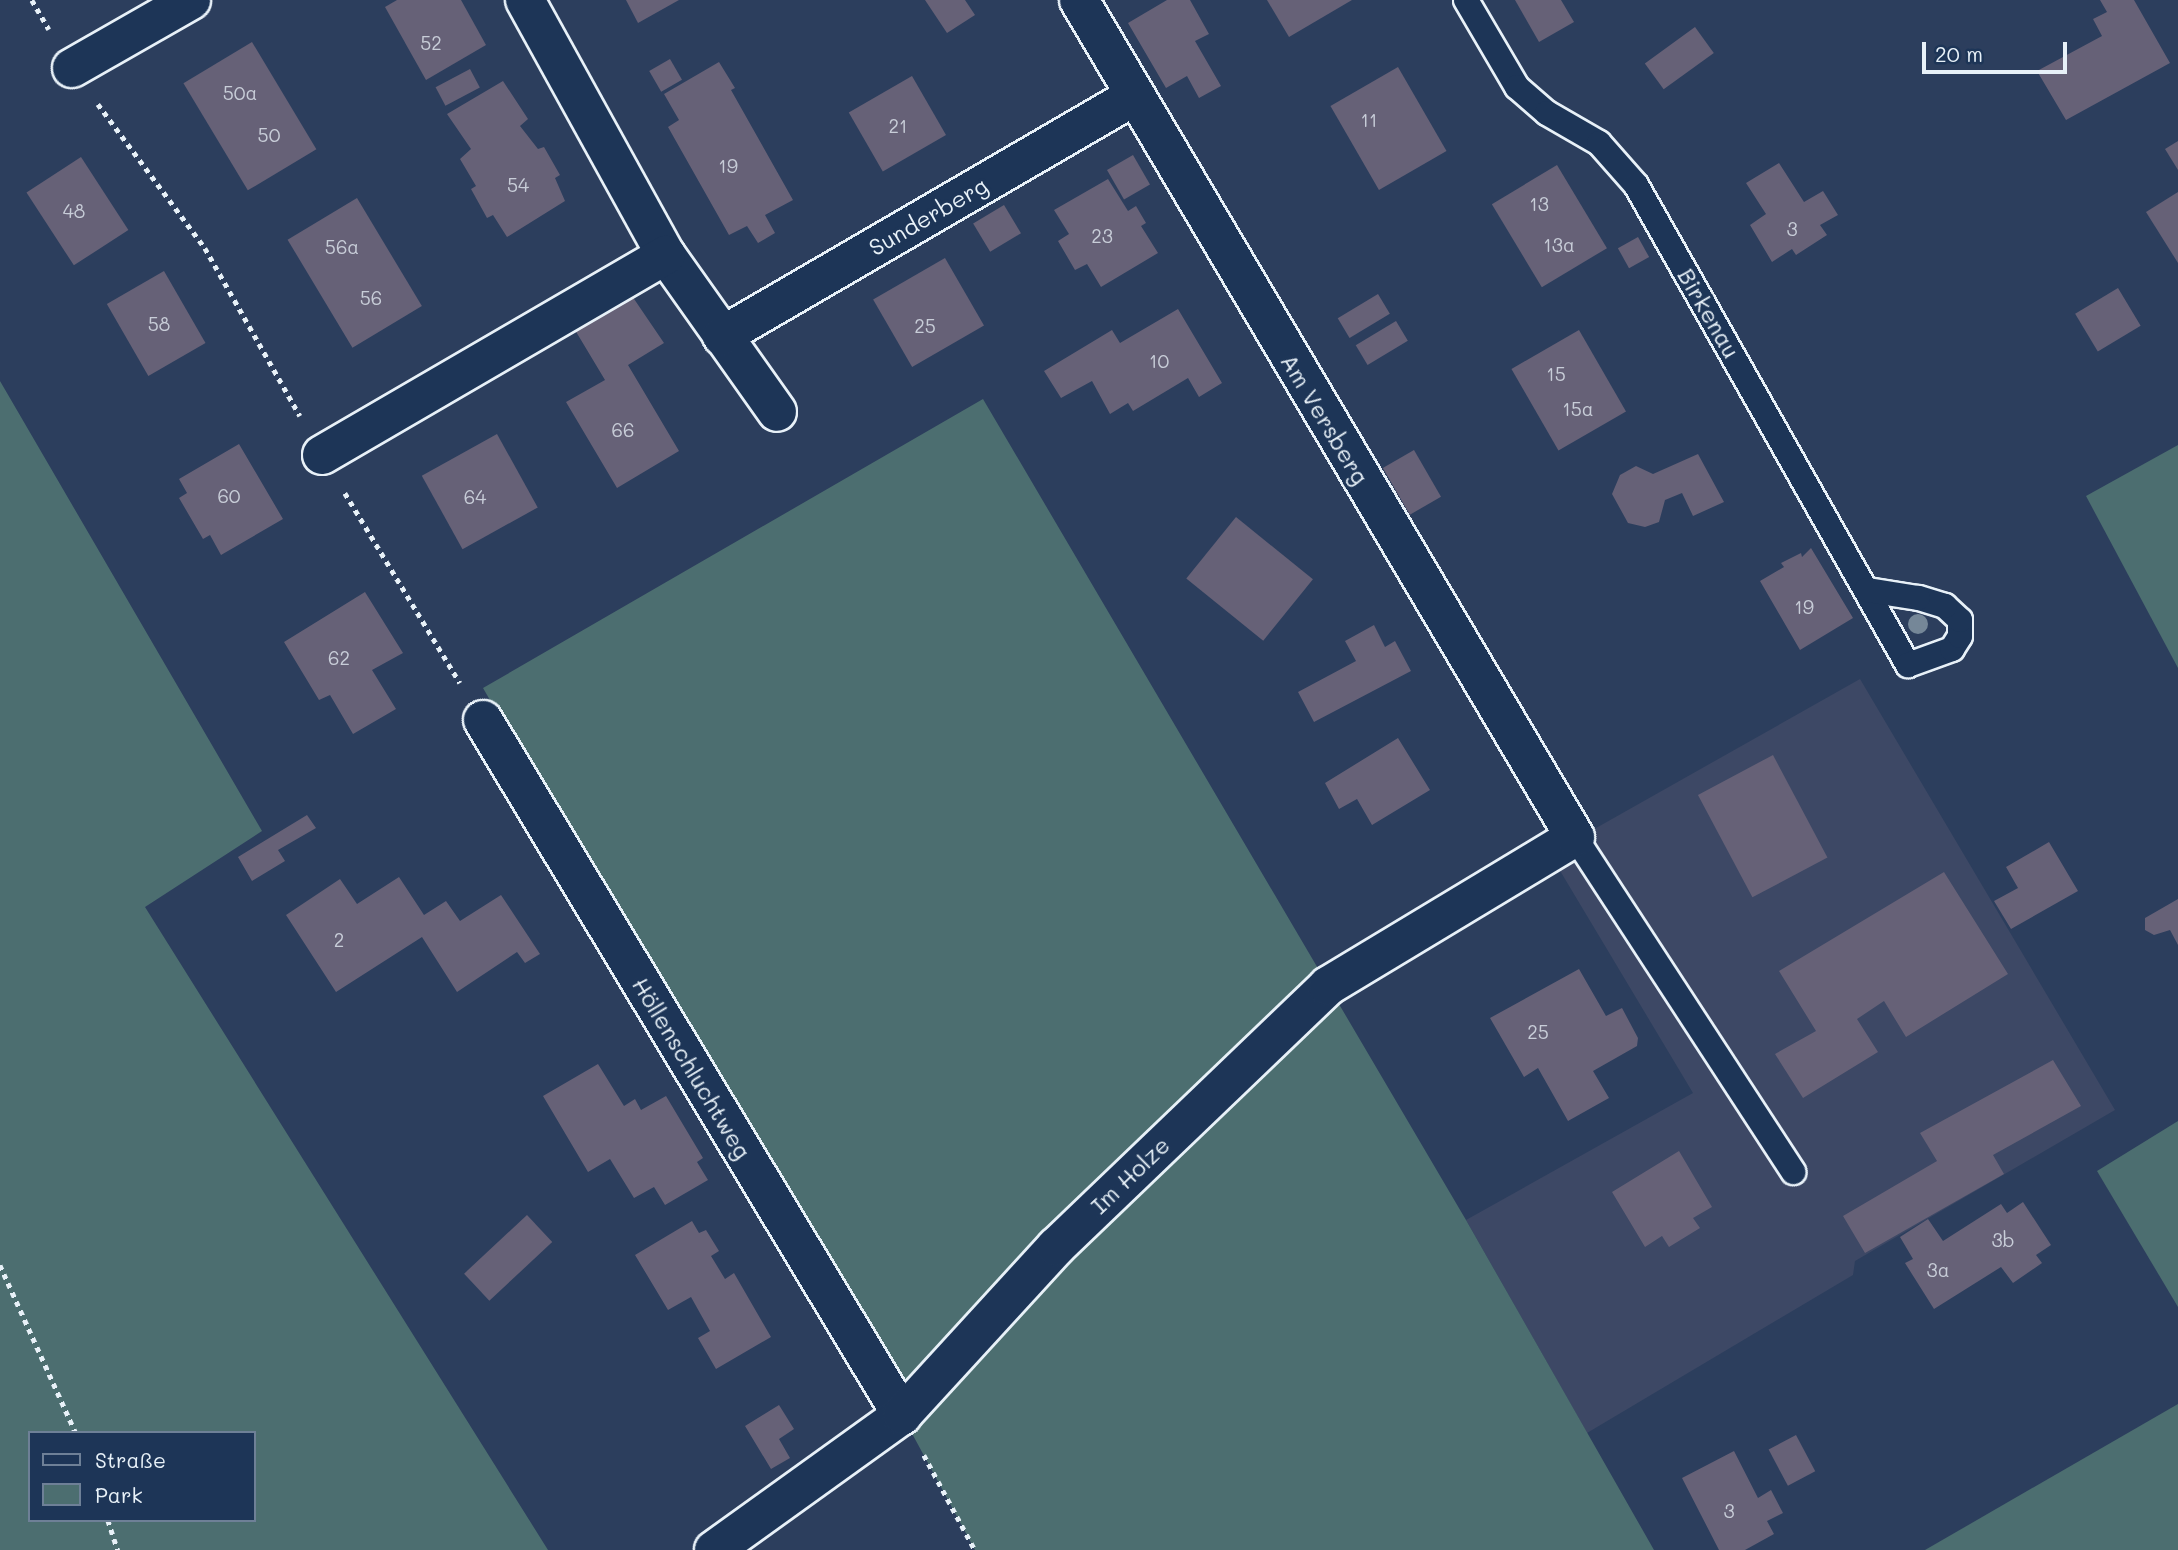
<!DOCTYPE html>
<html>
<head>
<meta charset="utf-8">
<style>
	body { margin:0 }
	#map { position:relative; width:2178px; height:1550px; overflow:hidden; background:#2c3e5d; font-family:Mali,sans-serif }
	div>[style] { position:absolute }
	.built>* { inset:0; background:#3d4865 }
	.green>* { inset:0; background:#4c6e70 }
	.building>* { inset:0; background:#666177; transform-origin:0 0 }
	.path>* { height:4.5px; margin-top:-2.25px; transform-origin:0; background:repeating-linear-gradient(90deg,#e8f1f8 0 5px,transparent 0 10px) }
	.roads { filter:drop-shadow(2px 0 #e8f1f8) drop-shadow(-2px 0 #e8f1f8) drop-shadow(0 2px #e8f1f8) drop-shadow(0 -2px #e8f1f8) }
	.lane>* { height:24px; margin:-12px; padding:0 12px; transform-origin:12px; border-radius:12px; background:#1d3557 }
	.street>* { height:38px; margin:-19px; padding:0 19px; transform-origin:19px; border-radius:19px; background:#1d3557 }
	.trees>* { width:20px; height:20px; margin:-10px; border-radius:50%; background:#758798 }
	span { translate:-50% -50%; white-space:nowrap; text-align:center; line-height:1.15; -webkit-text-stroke:6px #1d3557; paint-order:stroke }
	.number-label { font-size:19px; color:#c8cdd8 }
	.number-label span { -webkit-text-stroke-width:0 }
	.street-label { font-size:23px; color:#e8f1f8 }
	.legend { position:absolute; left:28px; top:1431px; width:228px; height:91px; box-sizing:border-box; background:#1d3557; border:2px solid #6e8097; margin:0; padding:9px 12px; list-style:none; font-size:21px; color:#e8f1f8 }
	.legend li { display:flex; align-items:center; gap:14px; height:35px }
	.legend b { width:35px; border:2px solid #6e8097 }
	.scale { position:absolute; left:1922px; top:42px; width:145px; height:32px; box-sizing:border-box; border:4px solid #e8f1f8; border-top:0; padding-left:9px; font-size:21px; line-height:24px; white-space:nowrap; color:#e8f1f8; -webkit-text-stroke:5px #1d3557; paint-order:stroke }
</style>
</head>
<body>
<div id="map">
	<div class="built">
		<div style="clip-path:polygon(1860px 679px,2115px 1110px,1855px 1261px,1853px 1275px,1587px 1433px,1466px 1220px,1693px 1093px,1550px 854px)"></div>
	</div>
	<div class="green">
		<div style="clip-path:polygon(evenodd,0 381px,262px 831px,145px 907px,548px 1550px,0 1550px,0 381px,30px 1433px,254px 1433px,254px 1520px,30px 1520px,30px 1433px)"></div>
		<div style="clip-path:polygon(983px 399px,1466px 1220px,1654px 1550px,975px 1550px,902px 1415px,483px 688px)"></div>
		<div style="clip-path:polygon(2178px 445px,2178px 668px,2086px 496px)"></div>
		<div style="clip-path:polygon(2178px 1121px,2178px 1307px,2097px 1171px)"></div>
		<div style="clip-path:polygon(2178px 1404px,2178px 1550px,1925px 1550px)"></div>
	</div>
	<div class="building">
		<div style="clip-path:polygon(397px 0,461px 0,486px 45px,426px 80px,385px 7px)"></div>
		<div style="clip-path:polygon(626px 0,679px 0,638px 23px)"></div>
		<div style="clip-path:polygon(925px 0,965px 0,975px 15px,947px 33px)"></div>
		<div style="clip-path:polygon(1167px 0,1190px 0,1209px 34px,1195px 41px,1221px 86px,1199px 98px,1187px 76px,1166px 88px,1128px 23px)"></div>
		<div style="clip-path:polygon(1267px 0,1352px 0,1289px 37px)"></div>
		<div style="clip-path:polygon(1515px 0,1561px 0,1574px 22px,1539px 42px)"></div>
		<div style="clip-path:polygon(2100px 0,2134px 0,2170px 63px,2066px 120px,2037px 71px,2102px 36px,2093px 19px,2107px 12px)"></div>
		<div style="left:1695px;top:27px;width:32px;height:62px;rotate:54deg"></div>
		<div style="left:252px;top:42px;width:125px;height:80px;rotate:59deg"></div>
		<div style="left:670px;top:59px;width:24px;height:24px;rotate:60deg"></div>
		<div style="clip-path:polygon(719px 62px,735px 88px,731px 90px,793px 200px,765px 215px,775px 233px,758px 243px,747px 226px,729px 235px,668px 127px,679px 120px,664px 94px)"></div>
		<div style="left:1398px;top:67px;width:97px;height:78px;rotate:60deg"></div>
		<div style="left:470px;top:69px;width:21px;height:39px;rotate:62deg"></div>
		<div style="left:912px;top:76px;width:68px;height:73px;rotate:60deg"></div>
		<div style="clip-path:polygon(503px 81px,528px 119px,520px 126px,538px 149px,544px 147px,560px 175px,555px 178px,565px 201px,507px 237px,493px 215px,487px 218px,471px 189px,476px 186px,460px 159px,471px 149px,447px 114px)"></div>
		<div style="clip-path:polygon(2178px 141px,2178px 170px,2165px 149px)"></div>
		<div style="left:1133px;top:155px;width:34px;height:30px;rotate:60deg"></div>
		<div style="left:81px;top:157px;width:87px;height:65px;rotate:57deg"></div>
		<div style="clip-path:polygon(1779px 163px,1804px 202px,1823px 191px,1838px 215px,1820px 225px,1827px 235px,1796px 255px,1792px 249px,1772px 262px,1750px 225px,1766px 214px,1746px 183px)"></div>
		<div style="left:1557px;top:165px;width:97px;height:76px;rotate:59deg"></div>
		<div style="clip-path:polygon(1108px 179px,1128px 211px,1136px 206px,1146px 223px,1141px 226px,1158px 253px,1101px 287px,1087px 264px,1075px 270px,1058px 241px,1069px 234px,1054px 210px)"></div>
		<div style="clip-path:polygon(2178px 192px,2178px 263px,2146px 212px)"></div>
		<div style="left:357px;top:198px;width:126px;height:81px;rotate:59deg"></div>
		<div style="left:1004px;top:205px;width:33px;height:36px;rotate:59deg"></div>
		<div style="left:1638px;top:237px;width:23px;height:23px;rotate:61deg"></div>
		<div style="left:945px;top:258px;width:78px;height:83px;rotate:60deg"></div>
		<div style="left:164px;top:271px;width:83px;height:66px;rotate:60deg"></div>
		<div style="left:2118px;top:288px;width:44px;height:50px;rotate:59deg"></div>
		<div style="clip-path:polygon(630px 293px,664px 343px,628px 365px,679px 451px,617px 488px,566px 402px,605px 380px,572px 325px)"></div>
		<div style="left:1378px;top:294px;width:23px;height:47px;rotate:59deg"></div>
		<div style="clip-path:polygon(1178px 309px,1222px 383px,1199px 397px,1188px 378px,1133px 411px,1128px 403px,1110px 414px,1092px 381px,1061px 398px,1044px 371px,1112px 330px,1120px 343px)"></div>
		<div style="left:1396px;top:321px;width:23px;height:47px;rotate:59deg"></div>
		<div style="left:1579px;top:330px;width:94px;height:78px;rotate:60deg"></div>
		<div style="left:497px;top:434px;width:84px;height:86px;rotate:61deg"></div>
		<div style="clip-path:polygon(239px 444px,283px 519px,221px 555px,210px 535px,203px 539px,179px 498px,187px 493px,179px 479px)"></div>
		<div style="left:1414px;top:450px;width:54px;height:36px;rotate:60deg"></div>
		<div style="clip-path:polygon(1698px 454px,1724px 502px,1693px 516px,1682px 493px,1665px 500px,1659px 522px,1645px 527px,1628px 523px,1612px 494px,1620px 475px,1636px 466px,1653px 474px)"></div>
		<div style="left:1236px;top:517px;width:99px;height:79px;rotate:39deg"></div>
		<div style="clip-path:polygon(1811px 548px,1853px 618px,1800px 650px,1760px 581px,1784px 567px,1781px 563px,1801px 553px,1802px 557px)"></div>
		<div style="clip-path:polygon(365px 592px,403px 653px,372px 670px,396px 709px,353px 734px,330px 695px,319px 700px,284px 642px)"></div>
		<div style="clip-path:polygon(1374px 625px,1385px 647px,1395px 641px,1411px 671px,1314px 722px,1298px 692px,1356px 661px,1345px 641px)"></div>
		<div style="clip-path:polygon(1398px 738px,1430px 790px,1372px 825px,1357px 799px,1339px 809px,1325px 783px)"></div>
		<div style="left:1773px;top:755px;width:116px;height:85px;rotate:62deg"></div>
		<div style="clip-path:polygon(307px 815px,316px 828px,278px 850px,285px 861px,252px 881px,238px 857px)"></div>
		<div style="clip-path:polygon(2049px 842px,2078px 891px,2011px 929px,1994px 901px,2018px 888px,2006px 867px)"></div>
		<div style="clip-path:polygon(1944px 872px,2008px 974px,1906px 1037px,1884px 1001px,1857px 1019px,1878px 1052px,1803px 1098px,1775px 1054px,1816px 1031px,1779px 971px)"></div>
		<div style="clip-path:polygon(399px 877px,424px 915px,446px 901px,460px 921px,501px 895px,540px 954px,525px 963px,517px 952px,457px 992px,422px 937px,336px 992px,286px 915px,340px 879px,357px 904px)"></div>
		<div style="clip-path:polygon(2178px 899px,2178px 945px,2170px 930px,2154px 935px,2145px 930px,2145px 918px)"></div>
		<div style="clip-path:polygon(1579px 969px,1606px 1016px,1622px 1008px,1638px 1038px,1637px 1046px,1593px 1071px,1609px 1098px,1568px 1121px,1538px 1068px,1524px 1077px,1490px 1018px)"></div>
		<div style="clip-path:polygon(2053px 1060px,2081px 1106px,1993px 1155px,2004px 1174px,1865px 1253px,1843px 1216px,1937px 1161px,1920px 1133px)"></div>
		<div style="clip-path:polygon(598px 1064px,624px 1106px,635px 1099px,641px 1110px,666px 1096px,703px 1158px,697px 1162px,708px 1180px,665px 1205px,654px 1187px,634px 1198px,610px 1159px,588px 1172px,543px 1096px)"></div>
		<div style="clip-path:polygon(1679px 1151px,1712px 1207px,1693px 1218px,1700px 1228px,1669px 1247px,1662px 1236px,1645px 1247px,1612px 1192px)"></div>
		<div style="clip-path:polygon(2023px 1202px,2051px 1245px,2036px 1255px,2042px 1263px,2013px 1283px,2001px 1267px,1934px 1309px,1905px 1263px,1913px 1259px,1900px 1237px,1928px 1219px,1943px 1241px,2001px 1204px,2007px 1213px)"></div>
		<div style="left:527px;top:1215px;width:37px;height:86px;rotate:47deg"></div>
		<div style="clip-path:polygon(692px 1221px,699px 1233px,706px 1230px,719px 1251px,711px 1256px,725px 1279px,734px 1273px,771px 1337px,716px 1369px,698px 1338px,710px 1331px,691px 1297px,668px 1310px,635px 1255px)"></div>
		<div style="clip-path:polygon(779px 1405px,794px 1429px,779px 1439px,790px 1458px,771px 1469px,745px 1426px)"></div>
		<div style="left:1796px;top:1435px;width:41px;height:31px;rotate:62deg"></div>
		<div style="clip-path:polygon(1734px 1451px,1758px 1498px,1771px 1490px,1783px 1513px,1767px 1521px,1774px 1534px,1745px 1550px,1719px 1550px,1682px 1478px)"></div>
	</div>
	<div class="path">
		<div style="left:32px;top:0;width:34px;rotate:60deg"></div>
		<div style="left:98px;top:104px;width:179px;rotate:53.4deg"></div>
		<div style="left:205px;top:248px;width:193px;rotate:60.5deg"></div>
		<div style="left:345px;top:493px;width:222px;rotate:58.8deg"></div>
		<div style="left:0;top:1265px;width:184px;rotate:65.7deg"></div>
		<div style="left:924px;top:1455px;width:108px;rotate:61.8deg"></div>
		<div style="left:108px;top:1520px;width:32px;rotate:72deg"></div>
	</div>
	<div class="roads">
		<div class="lane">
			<div style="left:1466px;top:0;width:101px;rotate:59.6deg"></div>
			<div style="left:1517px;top:87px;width:40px;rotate:41deg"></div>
			<div style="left:1547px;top:113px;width:60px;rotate:30deg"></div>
			<div style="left:1599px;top:143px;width:56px;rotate:48.6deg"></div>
			<div style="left:1636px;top:185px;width:552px;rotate:60.46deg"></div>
			<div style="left:1908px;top:665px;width:47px;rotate:-20deg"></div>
			<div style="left:1952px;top:649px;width:15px;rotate:-58deg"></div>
			<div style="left:1960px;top:636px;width:16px;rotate:-90deg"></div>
			<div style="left:1960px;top:620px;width:21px;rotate:-137deg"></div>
			<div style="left:1945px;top:606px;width:28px;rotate:-163deg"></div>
			<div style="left:1918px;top:598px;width:52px;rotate:-171.1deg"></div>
			<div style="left:1575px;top:837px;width:400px;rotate:56.9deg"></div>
		</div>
		<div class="street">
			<div style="left:525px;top:0;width:291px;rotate:61.1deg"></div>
			<div style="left:666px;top:255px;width:192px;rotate:54.7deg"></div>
			<div style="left:72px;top:68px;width:137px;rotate:-29.7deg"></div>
			<div style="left:722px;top:336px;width:475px;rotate:-30.2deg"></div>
			<div style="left:322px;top:455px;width:398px;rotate:-30.2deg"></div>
			<div style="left:483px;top:720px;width:812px;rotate:58.92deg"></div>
			<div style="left:714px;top:1550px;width:231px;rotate:-35.7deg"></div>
			<div style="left:902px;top:1415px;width:228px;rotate:-47.5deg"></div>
			<div style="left:1056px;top:1247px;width:377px;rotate:-43.8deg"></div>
			<div style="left:1328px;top:986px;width:288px;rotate:-31.1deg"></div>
			<div style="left:1575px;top:837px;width:973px;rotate:-120.65deg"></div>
		</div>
	</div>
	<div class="trees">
		<div style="left:1918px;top:624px"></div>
	</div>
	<div class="number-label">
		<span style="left:431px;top:43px">52</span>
		<span style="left:240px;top:93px">50a</span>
		<span style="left:1369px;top:120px">11</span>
		<span style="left:898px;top:126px">21</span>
		<span style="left:269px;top:135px">50</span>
		<span style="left:728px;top:166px">19</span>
		<span style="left:518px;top:185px">54</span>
		<span style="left:1539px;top:204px">13</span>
		<span style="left:74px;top:211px">48</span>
		<span style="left:1792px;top:229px">3</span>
		<span style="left:1102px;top:236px">23</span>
		<span style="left:1559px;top:245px">13a</span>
		<span style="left:342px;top:247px">56a</span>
		<span style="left:371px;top:298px">56</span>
		<span style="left:159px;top:324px">58</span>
		<span style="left:925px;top:326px">25</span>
		<span style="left:1159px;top:361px">10</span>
		<span style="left:1556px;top:374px">15</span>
		<span style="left:1578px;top:409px">15a</span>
		<span style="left:623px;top:430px">66</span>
		<span style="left:229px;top:496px">60</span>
		<span style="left:475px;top:497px">64</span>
		<span style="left:1804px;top:607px">19</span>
		<span style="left:339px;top:658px">62</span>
		<span style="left:339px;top:940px">2</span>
		<span style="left:1538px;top:1032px">25</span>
		<span style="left:2003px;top:1240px">3b</span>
		<span style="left:1938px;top:1270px">3a</span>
		<span style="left:1729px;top:1511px">3</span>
	</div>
	<div class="street-label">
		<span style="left:928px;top:216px;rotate:-30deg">Sunderberg</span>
		<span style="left:1709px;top:313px;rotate:60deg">Birkenau</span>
		<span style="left:1325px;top:419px;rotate:59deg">Am Versberg</span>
		<span style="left:692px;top:1068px;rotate:59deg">Höllenschluchtweg</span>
		<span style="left:1130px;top:1175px;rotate:-44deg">Im Holze</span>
	</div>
	<ul class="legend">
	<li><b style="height:9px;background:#1d3557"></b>Straße</li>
	<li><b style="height:19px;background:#4c6e70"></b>Park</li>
	</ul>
	<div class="scale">20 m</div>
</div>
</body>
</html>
